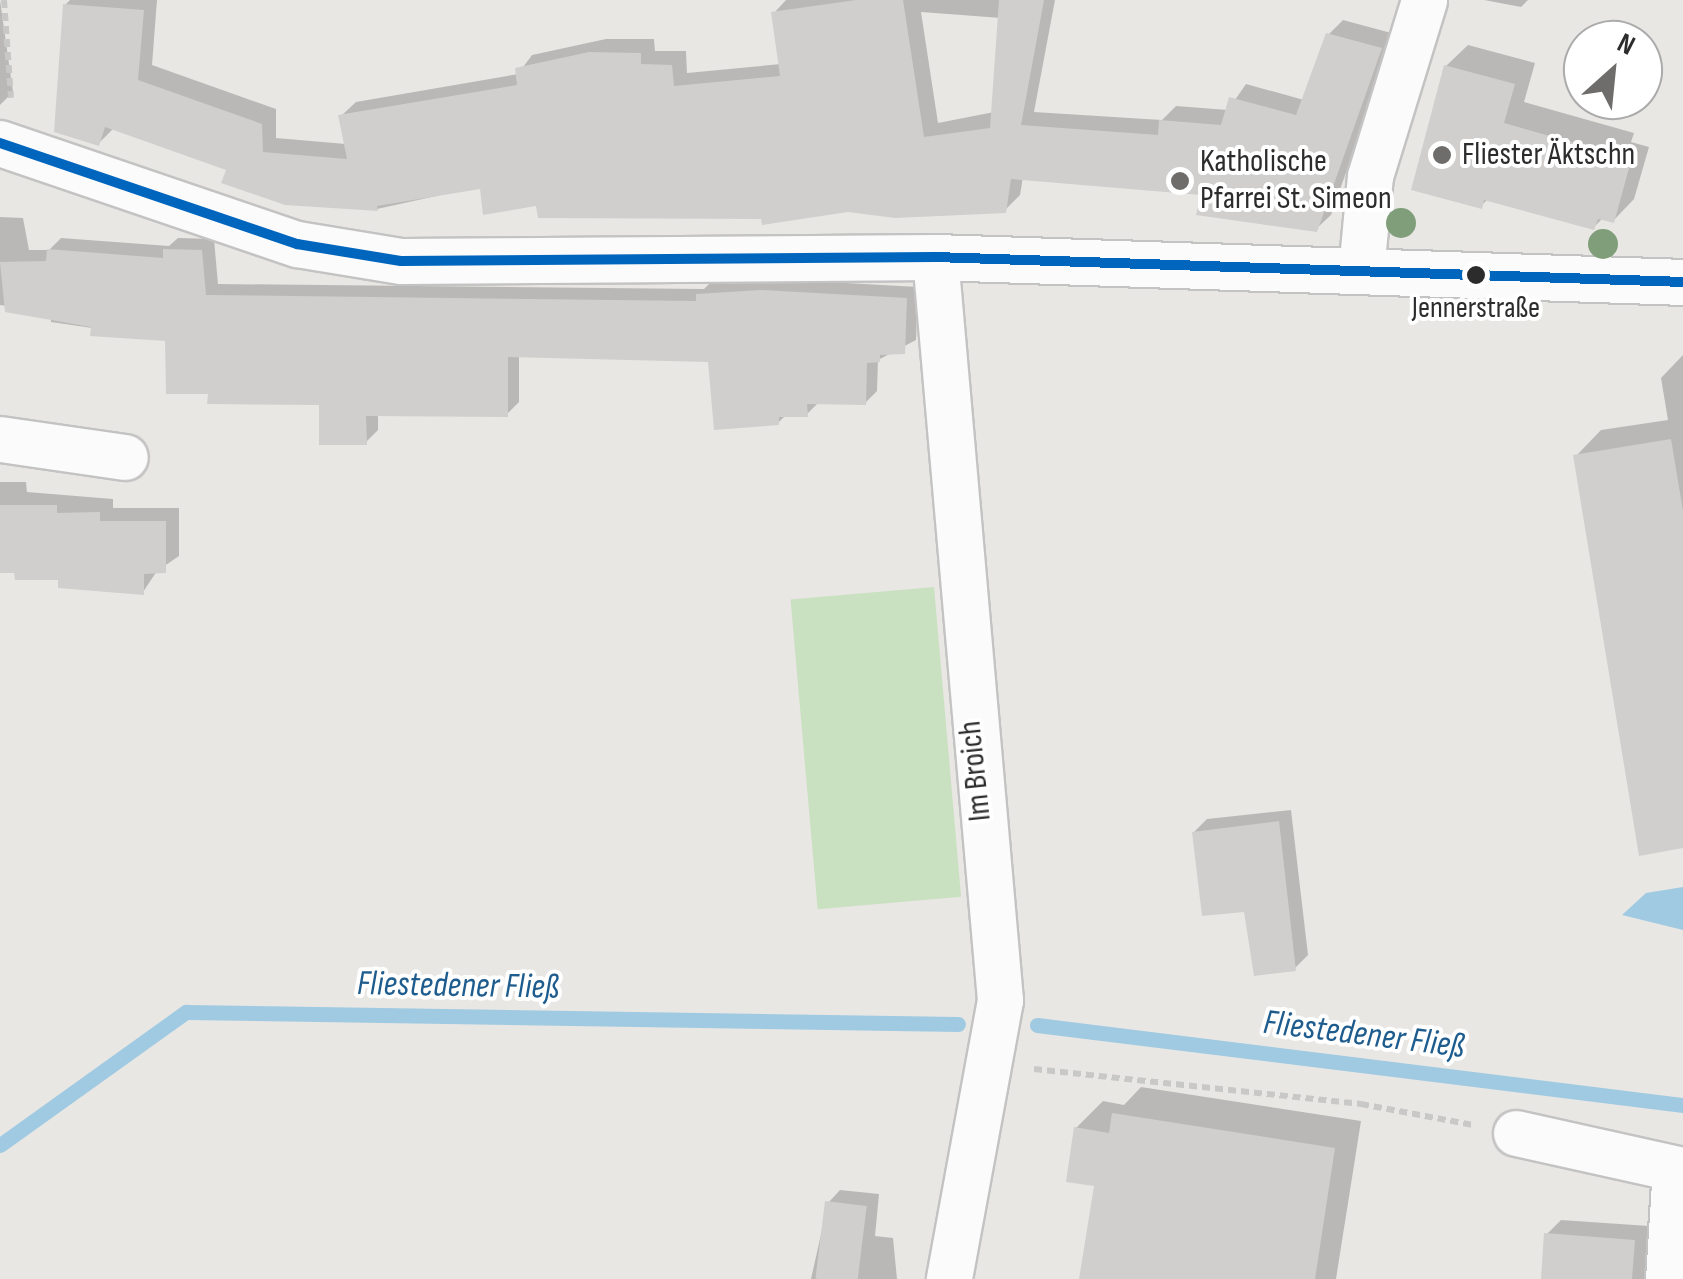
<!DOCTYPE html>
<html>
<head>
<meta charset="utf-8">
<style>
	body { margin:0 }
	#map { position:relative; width:1683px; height:1279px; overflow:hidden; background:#e9e7e4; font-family:"Sofia Sans Condensed",sans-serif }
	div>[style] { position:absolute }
	.green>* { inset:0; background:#cae1c1; transform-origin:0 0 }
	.water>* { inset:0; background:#a0cae2 }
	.shadow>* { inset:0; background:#0003 }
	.stream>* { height:15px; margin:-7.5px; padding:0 7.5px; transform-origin:7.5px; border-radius:7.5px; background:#a0cae2 }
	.building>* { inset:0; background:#d1cfcd; transform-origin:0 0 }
	.path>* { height:6px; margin-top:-3px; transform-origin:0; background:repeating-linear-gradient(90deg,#c8c8c7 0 8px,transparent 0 13px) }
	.roads { filter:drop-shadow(2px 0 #c4c3c3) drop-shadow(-2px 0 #c4c3c3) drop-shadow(0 2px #c4c3c3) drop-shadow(0 -2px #c4c3c3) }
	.minor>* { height:45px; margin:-22.5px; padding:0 22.5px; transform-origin:22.5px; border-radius:22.5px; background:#fcfbfb }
	.bus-1>* { height:10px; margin:-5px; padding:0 5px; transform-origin:5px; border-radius:5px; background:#0065bd }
	.trees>* { width:30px; height:30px; margin:-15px; border-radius:50%; background:#809e7a }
	.dots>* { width:28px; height:28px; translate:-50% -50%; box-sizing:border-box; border:5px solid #fff; border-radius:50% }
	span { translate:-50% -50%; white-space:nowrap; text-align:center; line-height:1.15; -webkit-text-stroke:8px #fff; paint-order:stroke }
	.bus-label { font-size:30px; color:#2c2c2c }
	.poi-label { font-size:32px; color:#2c2c2c }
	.left { translate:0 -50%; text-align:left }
	.street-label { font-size:32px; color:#2c2c2c }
	.water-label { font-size:35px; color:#1e5c8e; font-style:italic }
	.north { position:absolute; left:1563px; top:20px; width:100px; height:100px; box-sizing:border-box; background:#fff; border:2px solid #ababab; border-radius:50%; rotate:27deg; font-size:28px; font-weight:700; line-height:40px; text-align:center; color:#2c2c2c }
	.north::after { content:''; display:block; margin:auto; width:35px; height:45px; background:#6e6d6c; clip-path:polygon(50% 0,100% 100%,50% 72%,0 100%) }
</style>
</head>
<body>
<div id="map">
	<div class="green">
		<div style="left:934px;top:587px;width:311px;height:144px;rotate:85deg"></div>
	</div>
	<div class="water">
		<div style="clip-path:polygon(1683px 887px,1683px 930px,1622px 915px,1646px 893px)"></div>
	</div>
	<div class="shadow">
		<div style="clip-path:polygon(0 0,13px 92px,0 105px)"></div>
		<div style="clip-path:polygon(evenodd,70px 0,157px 0,152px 65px,276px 109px,276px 138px,346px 144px,341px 116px,356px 102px,518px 74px,532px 55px,606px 39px,654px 39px,655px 51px,686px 51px,687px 73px,781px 64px,774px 13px,786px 0,1055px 0,1034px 112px,1162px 120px,1176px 106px,1228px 110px,1246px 84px,1304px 100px,1328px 35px,1343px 20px,1395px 34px,1331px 215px,1316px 229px,1204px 193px,1023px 177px,1020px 195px,1005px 210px,538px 204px,482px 186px,377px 209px,114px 128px,98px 144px,65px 5px,70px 0,921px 12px,1001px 18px,994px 112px,938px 123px,921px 12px)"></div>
		<div style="clip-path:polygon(1484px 0,1528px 0,1521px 7px)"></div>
		<div style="clip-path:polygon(1468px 45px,1535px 63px,1524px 102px,1634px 133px,1631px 142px,1649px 147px,1634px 199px,1613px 221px,1603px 218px,1594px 227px,1489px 198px,1481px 206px,1446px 66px)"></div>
		<div style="clip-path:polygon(0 217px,23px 218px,29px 250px,49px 250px,61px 238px,169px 246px,178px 238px,214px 239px,218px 284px,704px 289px,711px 282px,775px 279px,918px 287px,916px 340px,878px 360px,877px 391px,865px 403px,820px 401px,807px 414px,786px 415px,778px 423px,710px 360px,519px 355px,519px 402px,507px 414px,378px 413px,378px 430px,366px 442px,322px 403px,210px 391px,168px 339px,51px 322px,51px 313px,0 305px)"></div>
		<div style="clip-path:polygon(1683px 355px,1683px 846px,1576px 456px,1601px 430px,1668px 420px,1661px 378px)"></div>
		<div style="clip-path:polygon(0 482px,26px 482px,27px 492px,113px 499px,113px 508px,179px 508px,179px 556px,157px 571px,143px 592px,0 570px)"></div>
		<div style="clip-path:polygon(1291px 810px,1308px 955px,1295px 968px,1194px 832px,1207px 819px)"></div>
		<div style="clip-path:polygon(1141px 1087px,1361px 1121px,1336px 1279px,1114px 1279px,1097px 1184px,1076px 1128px,1103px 1101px,1124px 1105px)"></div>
		<div style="clip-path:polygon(840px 1190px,879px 1194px,875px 1236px,893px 1238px,897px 1279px,811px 1279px,828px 1203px)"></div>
		<div style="clip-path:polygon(1561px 1220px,1649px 1226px,1645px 1279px,1543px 1279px,1547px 1234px)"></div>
	</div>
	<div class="stream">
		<div style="left:1037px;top:1025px;width:651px;rotate:7.06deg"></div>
		<div style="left:0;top:1145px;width:229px;rotate:-35.6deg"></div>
		<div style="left:186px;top:1012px;width:772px;rotate:0.89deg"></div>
	</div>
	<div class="building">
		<div style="clip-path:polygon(856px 0,903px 0,924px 137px,990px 128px,999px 0,1044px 0,1021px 125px,1158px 135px,1159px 120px,1221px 125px,1229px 97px,1296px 115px,1326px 33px,1382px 48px,1317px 232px,1196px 215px,1201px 195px,1011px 179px,1006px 213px,895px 218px,848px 212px,762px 225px,761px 219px,538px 218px,536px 206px,483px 215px,480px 189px,377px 206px,378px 211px,285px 205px,221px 183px,226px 170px,105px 127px,99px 146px,54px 132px,63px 4px,144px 10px,138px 80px,262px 124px,263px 152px,347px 159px,338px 115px,517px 85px,515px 68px,589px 52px,641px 53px,641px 64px,672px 65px,674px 86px,780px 76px,771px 12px)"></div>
		<div style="clip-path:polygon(1444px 65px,1515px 84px,1504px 123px,1614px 154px,1612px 163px,1629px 168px,1614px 223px,1598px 219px,1594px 230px,1484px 200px,1482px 209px,1411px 190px)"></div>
		<div style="clip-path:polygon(47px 249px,163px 258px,163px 249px,202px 250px,206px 295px,696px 301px,696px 294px,761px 290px,907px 298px,905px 354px,880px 355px,880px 362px,867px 363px,866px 405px,807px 404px,808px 417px,779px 417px,779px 425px,714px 430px,708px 362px,508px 357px,508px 417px,366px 416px,367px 445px,319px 445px,319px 405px,207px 404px,208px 394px,166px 394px,165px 341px,90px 336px,91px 327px,5px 312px,0 262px,46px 261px)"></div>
		<div style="clip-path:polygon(1671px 439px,1683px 511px,1683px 848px,1639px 856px,1573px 455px)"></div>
		<div style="clip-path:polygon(0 505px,57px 505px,57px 513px,100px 512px,100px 521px,166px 521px,166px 573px,144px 574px,144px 595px,58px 588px,58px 580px,15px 580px,14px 573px,0 573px)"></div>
		<div style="clip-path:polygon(1279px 821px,1296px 971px,1254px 976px,1244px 912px,1202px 916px,1192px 832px)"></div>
		<div style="clip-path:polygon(1112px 1113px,1335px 1148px,1315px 1279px,1079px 1279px,1094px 1186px,1066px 1182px,1074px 1127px,1109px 1133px)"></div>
		<div style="left:825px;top:1201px;width:42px;height:78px;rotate:7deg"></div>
		<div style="clip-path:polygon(1544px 1233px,1635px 1240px,1632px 1279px,1541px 1279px)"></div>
	</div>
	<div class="path">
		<div style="left:4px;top:0;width:98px;rotate:85.9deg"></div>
		<div style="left:1034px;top:1069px;width:329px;rotate:6.1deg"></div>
		<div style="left:1361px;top:1104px;width:114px;rotate:10.6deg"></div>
	</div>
	<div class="roads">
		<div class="minor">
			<div style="left:0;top:143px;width:314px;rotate:18.8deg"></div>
			<div style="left:297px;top:244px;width:105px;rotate:9.3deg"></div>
			<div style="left:401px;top:261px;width:534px;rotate:-0.43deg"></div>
			<div style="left:935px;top:257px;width:748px;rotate:1.91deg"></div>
			<div style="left:935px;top:257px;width:746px;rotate:85deg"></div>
			<div style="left:1000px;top:1000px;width:284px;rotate:100.4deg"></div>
			<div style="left:1361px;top:271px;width:95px;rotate:-84.6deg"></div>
			<div style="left:1370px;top:176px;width:184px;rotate:-72.9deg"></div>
			<div style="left:0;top:439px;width:126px;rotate:8.2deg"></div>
			<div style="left:1516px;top:1133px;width:171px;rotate:12.5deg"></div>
			<div style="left:1668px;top:1279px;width:110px;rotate:-86.4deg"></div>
		</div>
	</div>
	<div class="bus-1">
		<div style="left:0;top:143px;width:314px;rotate:18.8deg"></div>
		<div style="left:297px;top:244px;width:105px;rotate:9.3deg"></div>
		<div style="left:401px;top:261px;width:534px;rotate:-0.43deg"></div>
		<div style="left:935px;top:257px;width:748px;rotate:1.91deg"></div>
	</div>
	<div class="trees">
		<div style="left:1401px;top:223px"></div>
		<div style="left:1603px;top:244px"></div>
	</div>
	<div class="dots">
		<div style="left:1442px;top:155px;background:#6e6d6c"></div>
		<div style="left:1180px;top:181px;background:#6e6d6c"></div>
		<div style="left:1476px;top:275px;background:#2c2c2c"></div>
	</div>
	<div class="bus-label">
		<span style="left:1476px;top:308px">Jennerstraße</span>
	</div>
	<div class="poi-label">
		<span class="left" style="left:1462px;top:155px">Fliester Äktschn</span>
		<span class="left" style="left:1200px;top:181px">Katholische<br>Pfarrei St. Simeon</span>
	</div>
	<div class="street-label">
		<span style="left:976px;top:771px;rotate:-96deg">Im Broich</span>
	</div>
	<div class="water-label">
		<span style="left:458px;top:986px;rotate:1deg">Fliestedener Fließ</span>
		<span style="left:1364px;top:1035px;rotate:7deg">Fliestedener Fließ</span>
	</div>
	<div class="north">N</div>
</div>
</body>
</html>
